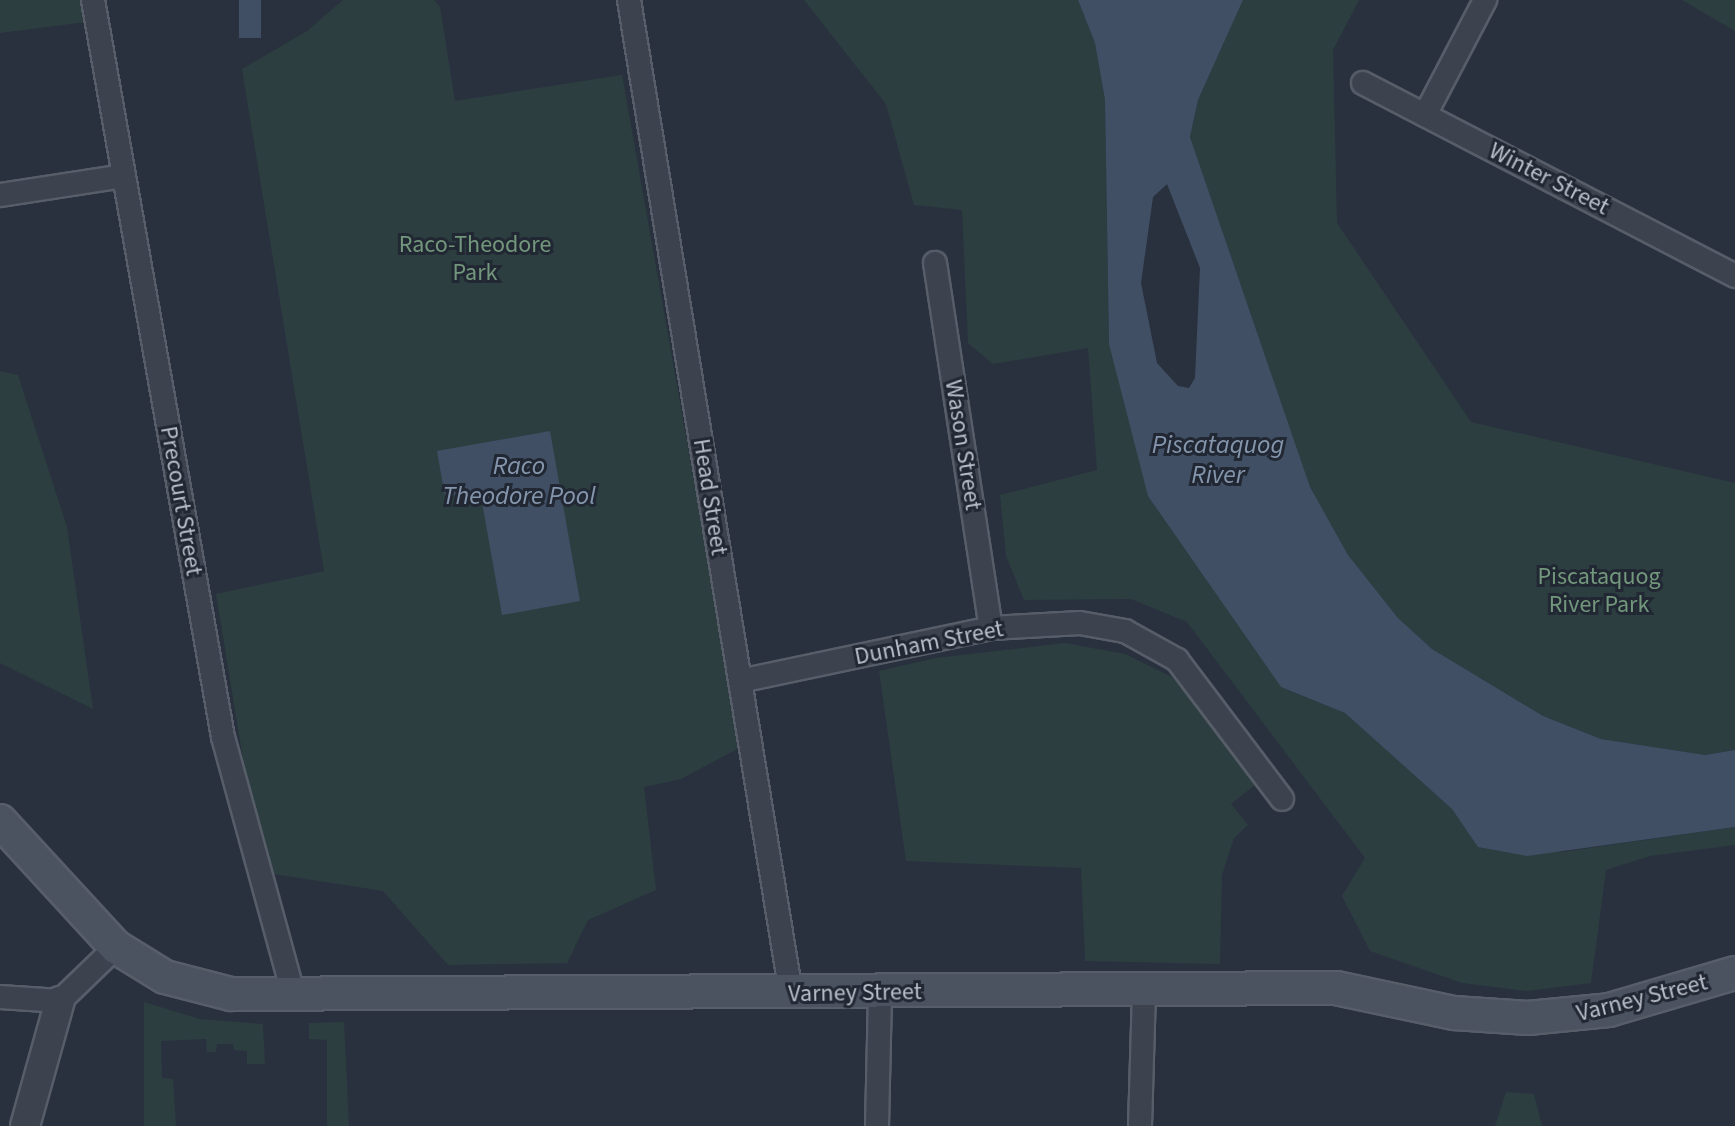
<!DOCTYPE html>
<html>
<head>
<meta charset="utf-8">
<style>
	body { margin:0 }
	#map { position:relative; width:1735px; height:1126px; overflow:hidden; background:#29313e; font-family:"Source Sans 3",sans-serif }
	div>[style] { position:absolute }
	.green>* { inset:0; background:#2c3e40 }
	.water>* { inset:0; background:#414f65; transform-origin:0 0 }
	.roads { filter:drop-shadow(2px 0 #575e69) drop-shadow(-2px 0 #575e69) drop-shadow(0 2px #575e69) drop-shadow(0 -2px #575e69) }
	.minor>* { height:22px; margin:-11px; padding:0 11px; transform-origin:11px; border-radius:11px; background:#3c434e }
	.tertiary>* { height:28px; margin:-14px; padding:0 14px; transform-origin:14px; border-radius:14px; background:#3c434e }
	.secondary>* { height:32px; margin:-16px; padding:0 16px; transform-origin:16px; border-radius:16px; background:#4b5361 }
	span { translate:-50% -50%; white-space:nowrap; text-align:center; line-height:1.15; -webkit-text-stroke:6px #212833; paint-order:stroke }
	.street-label { font-size:24px; color:#b9bfc9 }
	.park-label { font-size:24px; color:#73977c }
	.water-label { font-size:26px; color:#8495ac; font-style:italic }
</style>
</head>
<body>
<div id="map">
	<div class="green">
		<div style="clip-path:polygon(0 0,82px 0,86px 22px,0 33px)"></div>
		<div style="clip-path:polygon(343px 0,434px 0,440px 7px,455px 101px,622px 75px,741px 747px,681px 779px,644px 787px,656px 890px,588px 920px,567px 963px,448px 965px,383px 891px,274px 874px,245px 771px,216px 594px,324px 571px,242px 69px,307px 31px)"></div>
		<div style="clip-path:polygon(804px 0,1078px 0,1095px 43px,1105px 100px,1109px 344px,1281px 687px,1345px 713px,1452px 809px,1479px 847px,1562px 852px,1735px 827px,1735px 845px,1650px 856px,1606px 870px,1591px 983px,1527px 991px,1462px 983px,1370px 951px,1342px 896px,1365px 858px,1187px 622px,1131px 599px,1024px 600px,1006px 556px,1000px 495px,1097px 470px,1088px 348px,993px 364px,968px 343px,962px 210px,914px 205px,886px 104px)"></div>
		<div style="clip-path:polygon(1243px 0,1359px 0,1333px 50px,1337px 223px,1471px 422px,1735px 483px,1735px 750px,1705px 755px,1601px 739px,1543px 716px,1432px 649px,1398px 618px,1348px 555px,1310px 488px,1190px 137px,1198px 100px)"></div>
		<div style="clip-path:polygon(1682px 0,1735px 0,1735px 31px)"></div>
		<div style="clip-path:polygon(0 371px,18px 375px,67px 527px,93px 709px,0 663px)"></div>
		<div style="clip-path:polygon(1065px 643px,1125px 654px,1172px 677px,1260px 781px,1231px 804px,1248px 825px,1234px 838px,1222px 875px,1220px 964px,1085px 961px,1081px 868px,906px 861px,879px 671px,936px 658px)"></div>
		<div style="clip-path:polygon(144px 1002px,200px 1019px,263px 1024px,265px 1064px,247px 1064px,247px 1051px,234px 1050px,233px 1044px,217px 1044px,216px 1052px,207px 1052px,206px 1039px,161px 1041px,162px 1078px,173px 1079px,176px 1126px,144px 1126px)"></div>
		<div style="clip-path:polygon(344px 1022px,349px 1126px,327px 1126px,327px 1040px,309px 1039px,309px 1023px)"></div>
		<div style="clip-path:polygon(1506px 1092px,1534px 1094px,1542px 1126px,1495px 1126px)"></div>
	</div>
	<div class="water">
		<div style="left:239px;top:0;width:22px;height:38px"></div>
		<div style="clip-path:polygon(evenodd,1078px 0,1243px 0,1198px 100px,1190px 137px,1310px 487px,1348px 555px,1398px 618px,1432px 649px,1543px 716px,1601px 739px,1705px 755px,1735px 750px,1735px 827px,1527px 856px,1478px 847px,1452px 809px,1345px 713px,1281px 687px,1148px 496px,1109px 344px,1105px 100px,1095px 43px,1078px 0,1167px 184px,1200px 268px,1195px 378px,1189px 388px,1178px 386px,1157px 363px,1141px 283px,1153px 197px,1167px 184px)"></div>
		<div style="clip-path:polygon(550px 431px,580px 601px,502px 615px,480px 491px,445px 497px,437px 451px)"></div>
	</div>
	<div class="roads">
		<div class="minor">
			<div style="left:93px;top:0;width:748px;rotate:80deg"></div>
			<div style="left:223px;top:737px;width:269px;rotate:74.7deg"></div>
			<div style="left:629px;top:0;width:1007px;rotate:80.74deg"></div>
			<div style="left:1363px;top:83px;width:419px;rotate:27.4deg"></div>
			<div style="left:1425px;top:115px;width:130px;rotate:-62.4deg"></div>
			<div style="left:0;top:195px;width:125px;rotate:-8.7deg"></div>
			<div style="left:935px;top:263px;width:369px;rotate:81.3deg"></div>
			<div style="left:740px;top:681px;width:257px;rotate:-11.9deg"></div>
			<div style="left:991px;top:628px;width:89px;rotate:-3.2deg"></div>
			<div style="left:1080px;top:623px;width:46px;rotate:10.1deg"></div>
			<div style="left:1125px;top:631px;width:60px;rotate:29.1deg"></div>
			<div style="left:1177px;top:660px;width:174px;rotate:52.9deg"></div>
			<div style="left:0;top:997px;width:60px;rotate:3.8deg"></div>
			<div style="left:60px;top:1001px;width:78px;rotate:-44deg"></div>
			<div style="left:877px;top:1126px;width:134px;rotate:-88.7deg"></div>
			<div style="left:1140px;top:1126px;width:138px;rotate:-88.3deg"></div>
		</div>
		<div class="tertiary">
			<div style="left:25px;top:1126px;width:130px;rotate:-74.4deg"></div>
		</div>
		<div class="secondary">
			<div style="left:0;top:821px;width:171px;rotate:47.4deg"></div>
			<div style="left:116px;top:947px;width:57px;rotate:31.5deg"></div>
			<div style="left:165px;top:977px;width:68px;rotate:14.4deg"></div>
			<div style="left:231px;top:994px;width:1105px;rotate:-0.31deg"></div>
			<div style="left:1336px;top:988px;width:121px;rotate:12deg"></div>
			<div style="left:1454px;top:1013px;width:74px;rotate:3.9deg"></div>
			<div style="left:1528px;top:1018px;width:81px;rotate:-5.6deg"></div>
			<div style="left:1609px;top:1010px;width:131px;rotate:-16.4deg"></div>
		</div>
	</div>
	<div class="street-label">
		<span style="left:1549px;top:179px;rotate:27deg">Winter Street</span>
		<span style="left:963px;top:445px;rotate:81deg">Wason Street</span>
		<span style="left:710px;top:497px;rotate:81deg">Head Street</span>
		<span style="left:181px;top:501px;rotate:80deg">Precourt Street</span>
		<span style="left:929px;top:643px;rotate:-11deg">Dunham Street</span>
		<span style="left:855px;top:993px;rotate:-1deg">Varney Street</span>
		<span style="left:1642px;top:998px;rotate:-14deg">Varney Street</span>
	</div>
	<div class="park-label">
		<span style="left:475px;top:259px">Raco-Theodore<br>Park</span>
		<span style="left:1599px;top:591px">Piscataquog<br>River Park</span>
	</div>
	<div class="water-label">
		<span style="left:1218px;top:460px">Piscataquog<br>River</span>
		<span style="left:519px;top:481px">Raco<br>Theodore Pool</span>
	</div>
</div>
</body>
</html>
